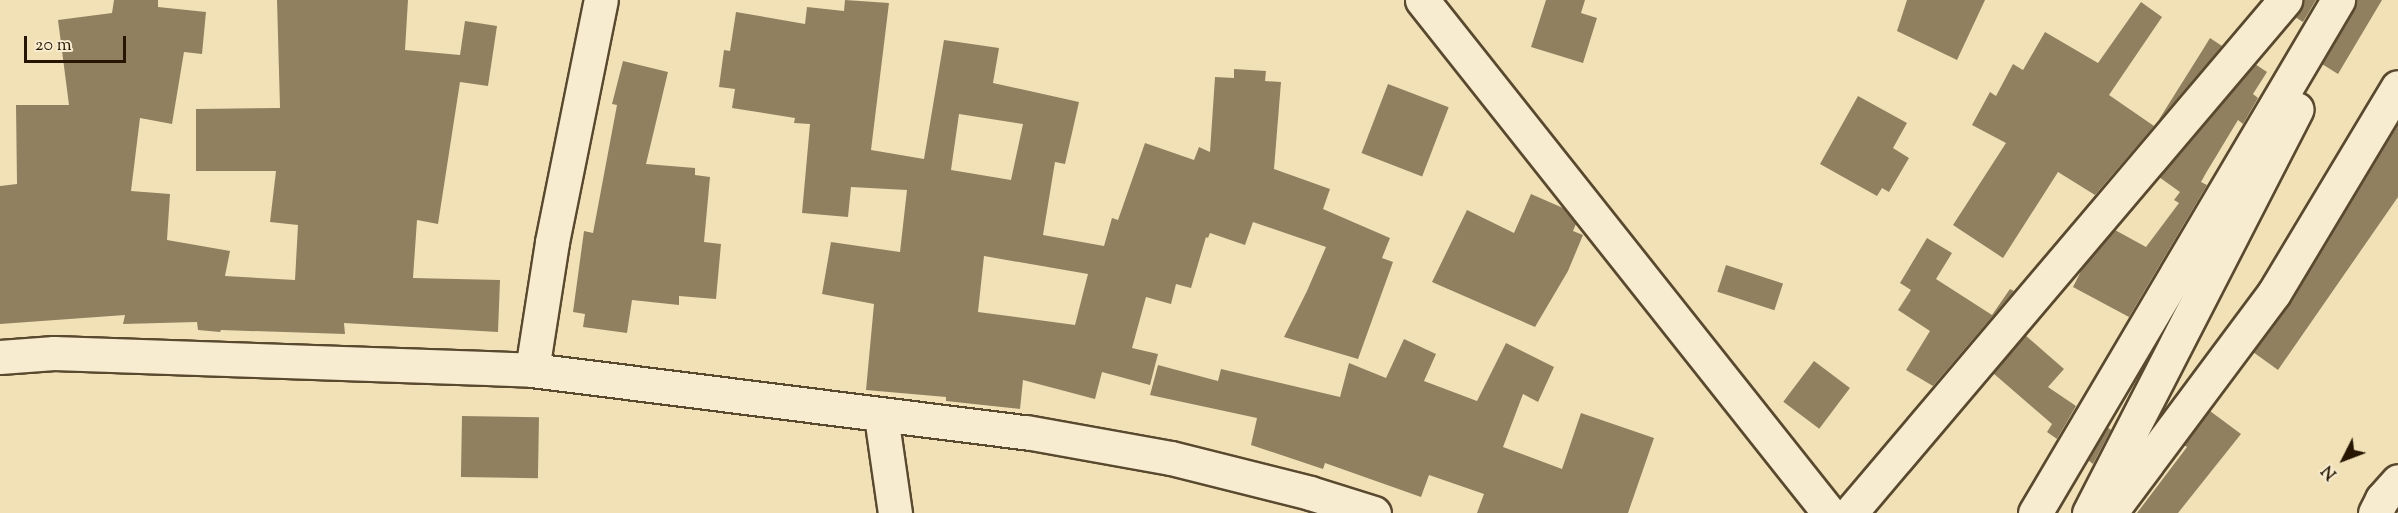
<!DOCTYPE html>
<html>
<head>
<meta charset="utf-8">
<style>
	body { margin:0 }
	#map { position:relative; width:2398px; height:513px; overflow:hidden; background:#f2e1b7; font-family:"Sorts Mill Goudy",serif }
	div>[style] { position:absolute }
	.building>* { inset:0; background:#908060; transform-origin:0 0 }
	.roads { filter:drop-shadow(2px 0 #59492f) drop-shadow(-2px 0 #59492f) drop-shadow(0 2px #59492f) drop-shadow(0 -2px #59492f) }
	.minor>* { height:33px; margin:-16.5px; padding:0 16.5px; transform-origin:16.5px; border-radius:16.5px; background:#f7ecd0 }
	span { translate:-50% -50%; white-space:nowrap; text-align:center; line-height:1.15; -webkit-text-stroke:4.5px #f7ecd0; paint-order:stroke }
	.north { position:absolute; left:2314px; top:429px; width:60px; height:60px; -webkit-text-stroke:4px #f7ecd0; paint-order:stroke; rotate:228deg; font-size:16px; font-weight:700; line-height:24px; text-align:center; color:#261602 }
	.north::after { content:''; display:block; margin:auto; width:21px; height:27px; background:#261602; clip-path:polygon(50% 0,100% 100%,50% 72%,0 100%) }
	.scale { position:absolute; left:24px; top:36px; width:102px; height:27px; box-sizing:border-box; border:3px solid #261602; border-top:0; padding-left:8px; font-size:18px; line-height:21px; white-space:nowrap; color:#261602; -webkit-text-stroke:4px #f7ecd0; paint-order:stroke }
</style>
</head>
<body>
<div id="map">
	<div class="building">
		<div style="clip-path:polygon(114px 0,158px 0,158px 7px,206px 12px,202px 54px,184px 52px,172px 124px,140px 118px,131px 191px,170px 194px,167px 240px,230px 251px,225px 276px,295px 280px,298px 225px,270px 222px,276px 171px,196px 171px,196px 109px,280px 108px,277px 0,408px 0,405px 50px,460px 55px,465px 21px,497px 26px,488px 86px,460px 82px,438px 224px,417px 220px,413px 278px,500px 280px,498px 332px,344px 323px,345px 334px,221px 330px,220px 332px,198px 330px,197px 322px,123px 324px,125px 315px,0 324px,0 186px,17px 184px,16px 105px,69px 105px,58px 20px,112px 13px)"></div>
		<div style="clip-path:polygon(evenodd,845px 0,889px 3px,871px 150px,924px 159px,944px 40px,999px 48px,993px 83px,1079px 102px,1065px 164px,1055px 162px,1043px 235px,1104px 246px,1112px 218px,1118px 220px,1145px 143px,1194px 160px,1199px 147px,1210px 152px,1215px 77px,1234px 78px,1234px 69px,1266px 71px,1265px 81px,1281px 82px,1274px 169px,1330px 189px,1323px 209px,1390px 238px,1382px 258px,1393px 262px,1358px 359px,1284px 337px,1307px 291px,1326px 247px,1253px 222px,1245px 245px,1210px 233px,1208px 238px,1206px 237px,1191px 288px,1176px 284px,1171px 304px,1146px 297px,1132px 348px,1158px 354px,1150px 385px,1102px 372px,1095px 399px,1023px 380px,1020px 409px,946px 401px,946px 397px,866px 390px,874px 304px,822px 294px,831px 242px,900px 252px,907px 190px,851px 187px,848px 217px,802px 213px,810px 124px,794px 123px,795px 118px,732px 108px,735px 89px,719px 87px,724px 50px,730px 51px,736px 12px,805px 24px,807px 7px,844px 11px,845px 0,959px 114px,1023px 124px,1011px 180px,951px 170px,959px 114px,845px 0,984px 256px,1088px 274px,1075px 325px,978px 312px,984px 256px)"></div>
		<div style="clip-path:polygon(1546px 0,1585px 0,1581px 13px,1597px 18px,1583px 63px,1531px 47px)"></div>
		<div style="clip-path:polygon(1907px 0,1985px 0,1957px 60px,1897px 31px)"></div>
		<div style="clip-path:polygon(2303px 0,2316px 0,2303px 22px,2295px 17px)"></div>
		<div style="clip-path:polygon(2357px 0,2382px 0,2338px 74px,2322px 64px,2354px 10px)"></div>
		<div style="clip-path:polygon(2141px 2px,2162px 17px,2109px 95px,2154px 126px,2095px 195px,2058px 172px,2003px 258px,1953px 225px,2006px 143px,1972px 125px,1990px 92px,1996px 96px,2013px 64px,2023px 70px,2045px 32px,2098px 63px)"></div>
		<div style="clip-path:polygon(2210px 38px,2222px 46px,2158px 121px,2202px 51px)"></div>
		<div style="clip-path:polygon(623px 61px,668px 72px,646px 164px,695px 168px,695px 175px,710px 177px,704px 242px,721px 244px,716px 299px,679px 296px,679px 305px,632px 300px,627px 333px,583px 327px,585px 314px,573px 312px,584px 231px,593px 233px,617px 105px,612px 104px)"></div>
		<div style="clip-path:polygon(2255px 64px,2267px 72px,2253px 94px,2258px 98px,2243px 124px,2238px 120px,2206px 173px,2201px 182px,2207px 185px,2129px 317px,2073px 287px,2083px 267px,2115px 230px,2146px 247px,2179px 203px,2174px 200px,2180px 192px,2159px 177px)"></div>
		<div style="left:1388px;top:84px;width:65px;height:74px;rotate:21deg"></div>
		<div style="clip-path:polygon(1858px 96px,1907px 123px,1893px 148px,1909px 158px,1889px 192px,1882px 188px,1877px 196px,1820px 164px)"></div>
		<div style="clip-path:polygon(2398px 123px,2398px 197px,2278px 370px,2253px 352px,2290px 303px)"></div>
		<div style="clip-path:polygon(1531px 194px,1563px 208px,1576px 224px,1573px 231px,1583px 235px,1568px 271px,1535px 327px,1432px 282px,1467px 210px,1514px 233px)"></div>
		<div style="clip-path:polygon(1927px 238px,1952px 253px,1936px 279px,1992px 315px,2010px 289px,2014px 291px,1933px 386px,1906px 370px,1930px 331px,1898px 310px,1911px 290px,1900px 283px)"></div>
		<div style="left:1726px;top:265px;width:60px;height:28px;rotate:18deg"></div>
		<div style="clip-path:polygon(2025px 335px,2064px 369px,2048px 387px,2076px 406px,2057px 439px,2047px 432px,2052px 424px,1993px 373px)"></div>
		<div style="clip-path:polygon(1404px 339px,1436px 354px,1424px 381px,1477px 401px,1506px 343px,1554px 367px,1538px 402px,1523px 394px,1503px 447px,1562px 469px,1581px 413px,1654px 438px,1628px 513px,1477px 513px,1484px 494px,1429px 475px,1421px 497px,1325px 463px,1323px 469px,1251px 445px,1257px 418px,1150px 395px,1158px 365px,1218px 381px,1221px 369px,1340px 397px,1349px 363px,1386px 378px)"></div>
		<div style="left:1814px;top:361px;width:45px;height:51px;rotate:37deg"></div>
		<div style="clip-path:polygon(2210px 411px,2241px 434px,2178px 513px,2137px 513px,2187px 447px,2184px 445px)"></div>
		<div style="left:462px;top:416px;width:77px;height:61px;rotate:1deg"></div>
		<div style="clip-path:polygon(2107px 427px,2111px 430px,2093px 464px,2088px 460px)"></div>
	</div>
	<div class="roads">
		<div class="minor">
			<div style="left:1422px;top:0;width:655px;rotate:51.57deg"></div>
			<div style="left:0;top:357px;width:54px;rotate:-4.2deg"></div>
			<div style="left:54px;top:353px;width:478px;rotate:2deg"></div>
			<div style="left:532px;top:370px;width:498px;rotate:7.2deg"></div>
			<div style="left:1026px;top:432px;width:147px;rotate:10.2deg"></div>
			<div style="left:1171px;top:458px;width:143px;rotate:14.1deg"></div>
			<div style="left:1310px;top:493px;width:67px;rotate:17.4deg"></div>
			<div style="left:532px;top:370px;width:130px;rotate:-81.1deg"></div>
			<div style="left:552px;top:242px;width:247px;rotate:-78.6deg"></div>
			<div style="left:881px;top:416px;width:98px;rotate:81.8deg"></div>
			<div style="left:1850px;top:513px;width:673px;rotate:-49.7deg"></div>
			<div style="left:2035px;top:513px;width:596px;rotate:-59.43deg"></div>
			<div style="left:2089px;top:513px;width:454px;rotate:-62.8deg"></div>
			<div style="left:2110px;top:513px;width:274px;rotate:-53.3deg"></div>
			<div style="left:2274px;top:293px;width:240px;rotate:-59deg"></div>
			<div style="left:2375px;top:513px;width:16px;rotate:-63deg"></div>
			<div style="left:2382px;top:499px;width:24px;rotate:-48deg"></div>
		</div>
	</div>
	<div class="north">N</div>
	<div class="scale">20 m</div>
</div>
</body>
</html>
